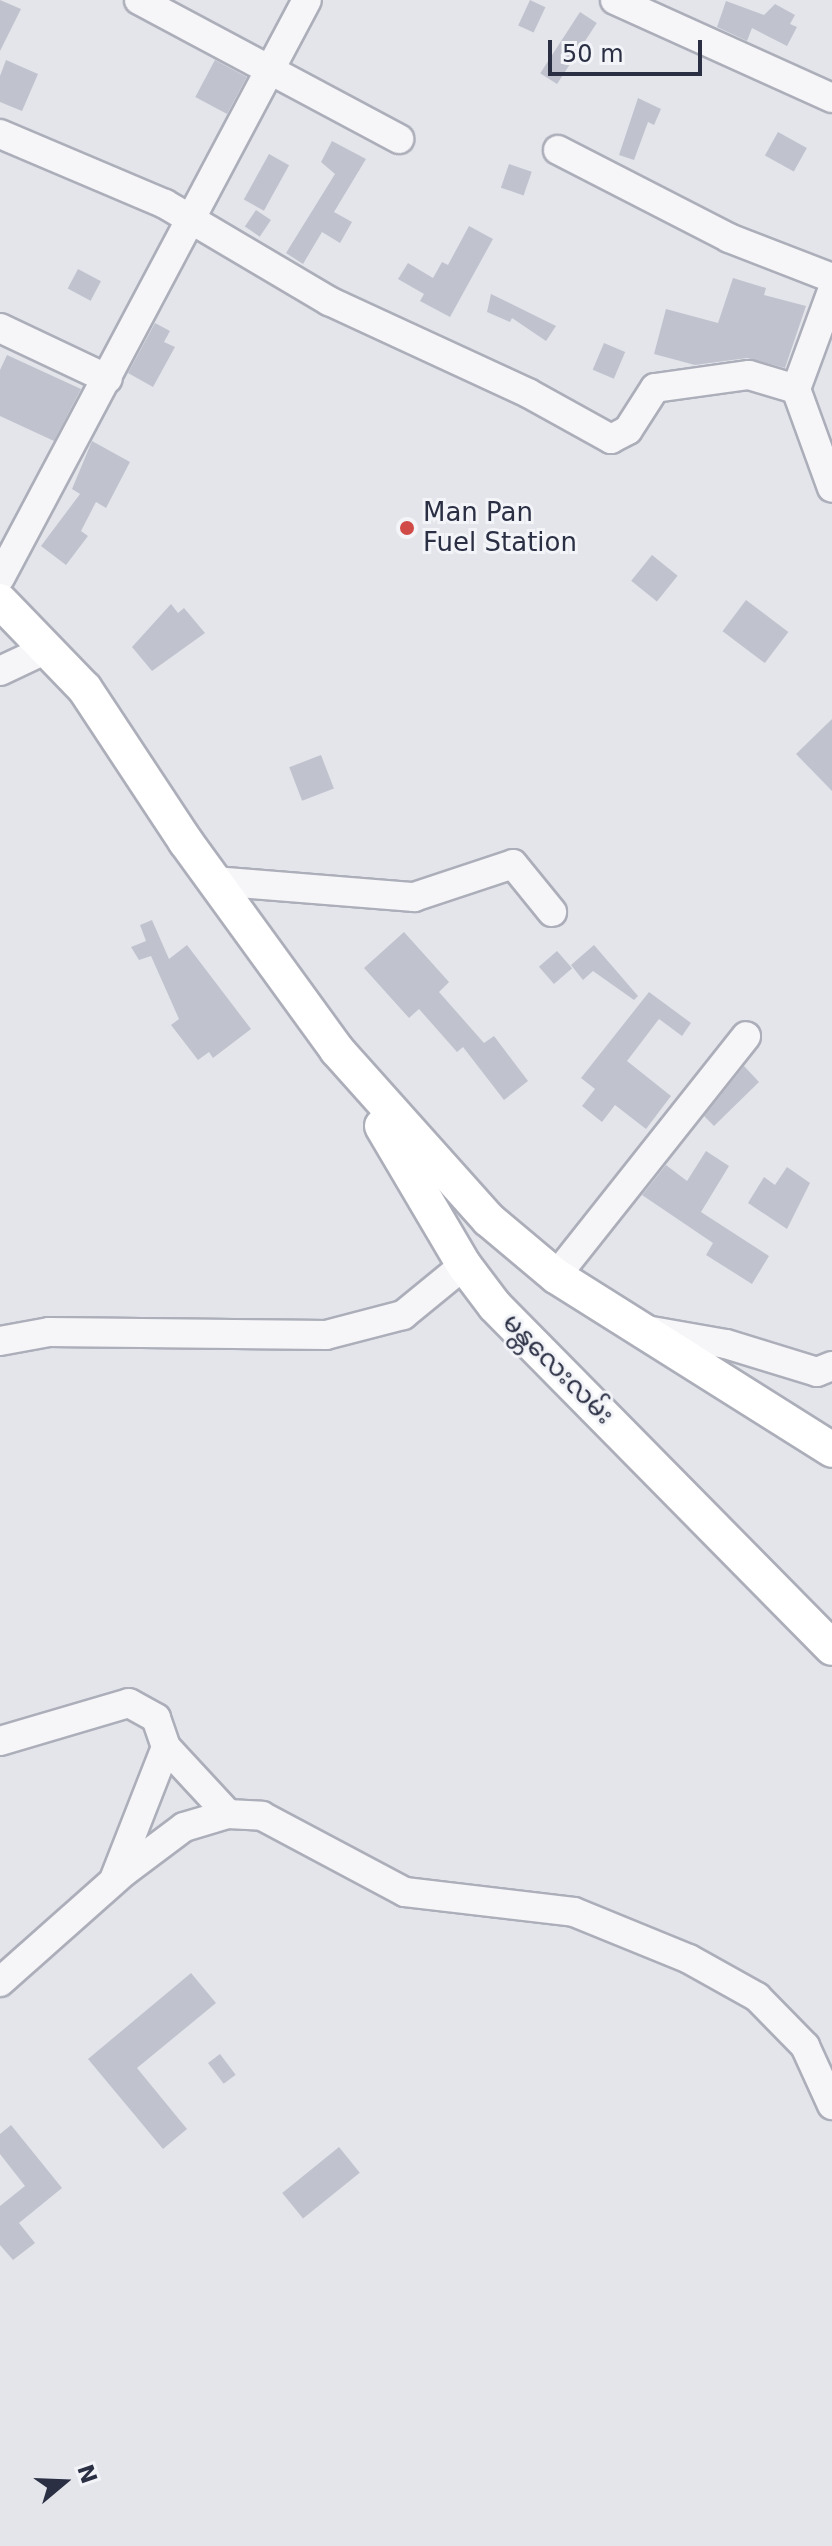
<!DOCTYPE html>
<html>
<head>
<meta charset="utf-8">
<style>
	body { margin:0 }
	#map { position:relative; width:832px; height:2546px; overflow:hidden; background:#e3e5eb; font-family:"DejaVu Sans","Noto Sans Myanmar",sans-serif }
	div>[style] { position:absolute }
	.building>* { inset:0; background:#c0c3ce; transform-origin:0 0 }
	.roads { filter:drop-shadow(2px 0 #acaeb9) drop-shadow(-2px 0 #acaeb9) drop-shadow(0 2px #acaeb9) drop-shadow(0 -2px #acaeb9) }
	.minor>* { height:28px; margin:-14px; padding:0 14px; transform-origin:14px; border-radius:14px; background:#f6f6f9 }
	.major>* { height:34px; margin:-17px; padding:0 17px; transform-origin:17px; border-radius:17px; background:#fff }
	.dots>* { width:22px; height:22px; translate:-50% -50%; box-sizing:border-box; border:4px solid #f3f4f8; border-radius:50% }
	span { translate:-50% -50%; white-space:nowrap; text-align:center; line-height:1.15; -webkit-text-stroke:6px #f3f4f8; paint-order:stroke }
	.poi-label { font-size:26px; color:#2a2f44 }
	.left { translate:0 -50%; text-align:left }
	.street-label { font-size:26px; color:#2a2f44 }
	.north { position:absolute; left:24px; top:2442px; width:80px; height:80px; -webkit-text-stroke:6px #f3f4f8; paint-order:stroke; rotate:71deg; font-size:22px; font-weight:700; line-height:32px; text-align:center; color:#2a2f44 }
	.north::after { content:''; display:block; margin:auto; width:28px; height:36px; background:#2a2f44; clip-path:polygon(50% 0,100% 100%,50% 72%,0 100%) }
	.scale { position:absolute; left:548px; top:40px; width:154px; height:36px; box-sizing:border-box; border:4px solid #2a2f44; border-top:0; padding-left:10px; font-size:24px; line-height:28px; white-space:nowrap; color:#2a2f44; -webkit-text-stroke:6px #f3f4f8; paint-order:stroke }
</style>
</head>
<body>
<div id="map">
	<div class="building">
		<div style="clip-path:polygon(0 0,21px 9px,0 51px)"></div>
		<div style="left:530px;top:0;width:17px;height:28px;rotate:25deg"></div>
		<div style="clip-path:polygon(726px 1px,764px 15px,775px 4px,795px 15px,790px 24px,797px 27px,787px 46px,752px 28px,747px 41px,717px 27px)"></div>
		<div style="left:580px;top:12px;width:20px;height:73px;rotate:33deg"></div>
		<div style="clip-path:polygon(6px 60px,38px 74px,22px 111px,0 102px,0 76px)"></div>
		<div style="left:215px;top:60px;width:36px;height:42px;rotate:28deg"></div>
		<div style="clip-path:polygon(638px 98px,661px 109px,654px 125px,648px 122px,634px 160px,619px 155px)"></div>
		<div style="left:778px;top:132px;width:33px;height:27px;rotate:29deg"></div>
		<div style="clip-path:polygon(332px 141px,366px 159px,334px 212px,352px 222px,340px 243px,322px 232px,303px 264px,286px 253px,335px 174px,321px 162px)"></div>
		<div style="left:269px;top:154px;width:23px;height:52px;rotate:29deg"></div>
		<div style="left:509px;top:164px;width:24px;height:25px;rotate:19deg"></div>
		<div style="left:256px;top:210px;width:18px;height:20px;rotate:34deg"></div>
		<div style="clip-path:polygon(469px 226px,493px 239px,450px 317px,420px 301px,424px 294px,398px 279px,408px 263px,433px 278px,442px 262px,448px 265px)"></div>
		<div style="left:78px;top:269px;width:26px;height:22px;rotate:28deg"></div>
		<div style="clip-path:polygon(733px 278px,766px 288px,764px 295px,806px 306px,785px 368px,747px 358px,695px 365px,654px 354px,666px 309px,718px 323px)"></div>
		<div style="clip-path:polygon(491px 294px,556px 326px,546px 341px,512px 318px,510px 322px,487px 312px)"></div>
		<div style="clip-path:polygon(155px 323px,170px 331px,164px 342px,175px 347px,153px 387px,128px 373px)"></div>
		<div style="left:604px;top:343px;width:23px;height:29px;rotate:23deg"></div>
		<div style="clip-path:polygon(7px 355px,81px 389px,54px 441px,0 416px,0 370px)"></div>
		<div style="clip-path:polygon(92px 441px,130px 462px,106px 508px,96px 502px,81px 531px,88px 536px,66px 565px,41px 546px,80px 494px,72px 489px)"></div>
		<div style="left:652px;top:555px;width:33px;height:33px;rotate:39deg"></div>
		<div style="left:746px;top:600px;width:53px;height:39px;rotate:37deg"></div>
		<div style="clip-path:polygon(171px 604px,178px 613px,184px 608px,205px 633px,152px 671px,132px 647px)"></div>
		<div style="clip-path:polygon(832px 719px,832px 791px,796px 754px)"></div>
		<div style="left:321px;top:755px;width:36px;height:34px;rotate:69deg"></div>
		<div style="clip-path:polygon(152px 920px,169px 959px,187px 945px,251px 1029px,213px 1058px,209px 1052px,198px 1060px,171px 1025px,179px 1019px,151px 956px,139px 960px,131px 947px,146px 941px,140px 925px)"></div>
		<div style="clip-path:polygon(404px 932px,449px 982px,439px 992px,484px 1043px,494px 1036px,528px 1081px,504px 1100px,463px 1047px,457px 1052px,419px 1009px,409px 1018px,364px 968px)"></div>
		<div style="clip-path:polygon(594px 945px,638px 996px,634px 1000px,593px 971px,583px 980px,571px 965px)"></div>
		<div style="left:557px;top:951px;width:23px;height:24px;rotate:49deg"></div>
		<div style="clip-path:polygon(649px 992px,691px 1023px,682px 1036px,659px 1019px,627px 1061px,671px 1096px,646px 1129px,615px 1105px,602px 1122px,582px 1106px,595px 1089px,581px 1078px)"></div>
		<div style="clip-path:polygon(744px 1066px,759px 1082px,714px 1126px,704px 1116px)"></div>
		<div style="clip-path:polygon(706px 1151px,729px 1166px,701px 1212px,769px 1256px,752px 1284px,706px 1255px,713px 1243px,642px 1195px,666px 1165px,687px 1181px)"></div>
		<div style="clip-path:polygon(787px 1167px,810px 1183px,787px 1229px,748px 1203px,764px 1177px,775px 1185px)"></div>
		<div style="clip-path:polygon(191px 1973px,216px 2003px,137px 2068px,187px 2129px,163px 2149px,88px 2059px)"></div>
		<div style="left:220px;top:2054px;width:26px;height:15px;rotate:53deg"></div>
		<div style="clip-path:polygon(11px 2125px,62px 2188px,19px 2223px,35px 2243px,13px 2260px,0 2245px,0 2206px,25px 2186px,0 2154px,0 2134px)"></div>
		<div style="left:339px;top:2147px;width:33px;height:73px;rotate:51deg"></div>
	</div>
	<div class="roads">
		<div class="minor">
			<div style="left:139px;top:0;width:295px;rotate:28.1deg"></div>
			<div style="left:615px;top:0;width:238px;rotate:24.3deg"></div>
			<div style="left:0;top:134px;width:179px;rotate:23deg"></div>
			<div style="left:165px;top:204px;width:191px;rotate:30.6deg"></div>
			<div style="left:329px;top:301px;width:219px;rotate:24.8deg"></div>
			<div style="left:528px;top:393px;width:95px;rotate:29deg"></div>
			<div style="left:611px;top:439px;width:19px;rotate:-28deg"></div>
			<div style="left:628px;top:430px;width:50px;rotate:-57.3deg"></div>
			<div style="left:655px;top:388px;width:95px;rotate:-7.9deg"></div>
			<div style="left:749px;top:375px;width:49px;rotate:16.6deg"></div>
			<div style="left:796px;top:389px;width:104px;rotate:-69.8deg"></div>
			<div style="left:558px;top:150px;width:192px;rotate:27.2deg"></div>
			<div style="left:729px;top:238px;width:110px;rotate:21.2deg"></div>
			<div style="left:0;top:328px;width:119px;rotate:25.3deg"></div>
			<div style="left:796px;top:389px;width:105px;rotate:70deg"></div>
			<div style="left:0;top:578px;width:654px;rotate:-62.03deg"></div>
			<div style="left:0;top:671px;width:52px;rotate:-25.1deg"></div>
			<div style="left:214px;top:881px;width:201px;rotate:4.6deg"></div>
			<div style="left:414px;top:897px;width:104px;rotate:-18.4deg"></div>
			<div style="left:513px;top:864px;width:62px;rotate:50.9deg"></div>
			<div style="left:556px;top:1276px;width:306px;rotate:-51.6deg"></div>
			<div style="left:646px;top:1330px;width:81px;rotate:9.9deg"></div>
			<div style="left:726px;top:1344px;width:95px;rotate:17.1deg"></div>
			<div style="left:817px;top:1372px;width:16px;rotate:-22deg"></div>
			<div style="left:0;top:1341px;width:50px;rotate:-10.4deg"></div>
			<div style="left:49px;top:1332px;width:277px;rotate:0.6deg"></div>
			<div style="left:326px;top:1335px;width:80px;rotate:-14.6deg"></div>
			<div style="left:403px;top:1315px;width:79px;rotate:-39.3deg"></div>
			<div style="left:0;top:1741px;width:134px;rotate:-16.4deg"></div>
			<div style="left:129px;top:1703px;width:31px;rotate:29deg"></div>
			<div style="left:156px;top:1718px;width:31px;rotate:71deg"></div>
			<div style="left:166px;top:1747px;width:140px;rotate:111.4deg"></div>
			<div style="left:166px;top:1747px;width:91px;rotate:47.2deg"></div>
			<div style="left:0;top:1982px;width:166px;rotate:-41.6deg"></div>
			<div style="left:124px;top:1872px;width:75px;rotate:-36.9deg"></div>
			<div style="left:184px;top:1827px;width:46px;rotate:-16.5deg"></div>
			<div style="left:228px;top:1814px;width:34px;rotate:3deg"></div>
			<div style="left:262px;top:1816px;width:162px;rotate:28deg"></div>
			<div style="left:405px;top:1892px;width:170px;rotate:6.7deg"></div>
			<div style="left:574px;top:1912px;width:124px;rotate:22.2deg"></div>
			<div style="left:689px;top:1959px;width:78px;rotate:29.2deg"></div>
			<div style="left:757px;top:1997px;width:69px;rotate:45.6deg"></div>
			<div style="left:805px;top:2046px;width:65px;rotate:65.4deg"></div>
		</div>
		<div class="major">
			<div style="left:0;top:601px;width:122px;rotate:46deg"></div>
			<div style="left:85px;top:689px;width:183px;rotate:56.6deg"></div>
			<div style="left:186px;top:842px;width:257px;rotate:54deg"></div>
			<div style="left:337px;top:1050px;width:227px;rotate:48.2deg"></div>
			<div style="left:488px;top:1219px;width:89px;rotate:40deg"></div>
			<div style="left:556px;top:1276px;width:326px;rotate:32.2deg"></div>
			<div style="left:382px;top:1126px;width:161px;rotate:59.5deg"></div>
			<div style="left:464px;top:1265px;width:51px;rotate:52.9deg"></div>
			<div style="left:495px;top:1306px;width:480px;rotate:45.4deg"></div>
		</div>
	</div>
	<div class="dots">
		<div style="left:407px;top:528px;background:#d04b48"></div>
	</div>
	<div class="poi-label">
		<span class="left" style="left:423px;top:528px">Man Pan<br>Fuel Station</span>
	</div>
	<div class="street-label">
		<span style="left:558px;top:1369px;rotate:45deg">မန္တလေးလမ်း</span>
	</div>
	<div class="north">N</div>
	<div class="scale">50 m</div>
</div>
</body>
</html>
